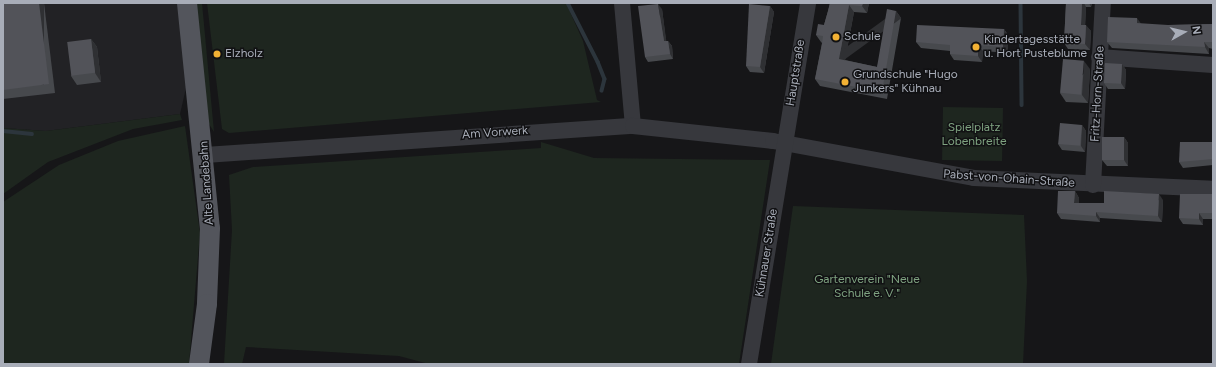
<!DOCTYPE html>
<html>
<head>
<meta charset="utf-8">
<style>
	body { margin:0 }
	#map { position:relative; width:1216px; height:367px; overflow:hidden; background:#161618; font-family:Figtree,sans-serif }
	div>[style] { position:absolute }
	.built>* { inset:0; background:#222225 }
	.green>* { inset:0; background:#1e261f; transform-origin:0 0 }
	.stream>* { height:3.5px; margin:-1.75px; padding:0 1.75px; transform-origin:1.75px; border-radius:1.75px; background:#2c353c }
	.minor>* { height:16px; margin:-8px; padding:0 8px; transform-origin:8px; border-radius:8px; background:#37383d }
	.major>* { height:20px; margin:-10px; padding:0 10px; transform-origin:10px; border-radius:10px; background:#53555c }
	.wall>* { inset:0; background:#47494d }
	.shaded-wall>* { inset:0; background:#2f3033; transform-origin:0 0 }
	.building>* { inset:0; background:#525359; transform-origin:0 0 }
	.dots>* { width:11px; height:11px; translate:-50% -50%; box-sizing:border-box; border:2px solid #111113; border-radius:50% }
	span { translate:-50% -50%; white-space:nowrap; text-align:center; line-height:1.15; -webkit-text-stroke:3px #111113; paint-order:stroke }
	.poi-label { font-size:12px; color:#a8adb8 }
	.left { translate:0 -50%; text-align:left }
	.street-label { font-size:12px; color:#a8adb8 }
	.park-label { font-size:12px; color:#7fa381 }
	.frame { position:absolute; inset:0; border:4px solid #a8adb8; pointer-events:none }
	.north { position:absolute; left:1164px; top:12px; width:40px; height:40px; -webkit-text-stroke:3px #111113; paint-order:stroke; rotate:82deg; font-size:11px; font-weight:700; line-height:16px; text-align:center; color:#a8adb8 }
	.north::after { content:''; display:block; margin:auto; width:14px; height:18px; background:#a8adb8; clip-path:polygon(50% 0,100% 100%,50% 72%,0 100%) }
</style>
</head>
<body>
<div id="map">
	<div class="built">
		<div style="clip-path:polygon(3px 3px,180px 3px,189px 75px,180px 114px,46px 131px,3px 128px)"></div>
	</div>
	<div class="green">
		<div style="clip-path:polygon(194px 3px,202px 3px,214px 132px,209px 124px)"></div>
		<div style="clip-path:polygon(207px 3px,566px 3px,583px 41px,597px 100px,601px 102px,229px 133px,222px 129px)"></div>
		<div style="left:943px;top:107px;width:60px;height:53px;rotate:1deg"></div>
		<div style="clip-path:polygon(180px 114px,182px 120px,133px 129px,48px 162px,3px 194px,3px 128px,46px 131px)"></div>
		<div style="clip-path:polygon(185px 126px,200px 233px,189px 364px,3px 364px,3px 202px,59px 165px,118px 141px)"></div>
		<div style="clip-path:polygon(541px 142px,594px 158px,770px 160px,739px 364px,429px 364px,399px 356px,246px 347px,242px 364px,224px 364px,232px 230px,229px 175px,253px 167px,541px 148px)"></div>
		<div style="clip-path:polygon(793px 206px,1024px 215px,1027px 281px,1023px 364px,771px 364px)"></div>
	</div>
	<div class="stream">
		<div style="left:568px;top:3px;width:66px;rotate:63deg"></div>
		<div style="left:598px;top:62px;width:18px;rotate:68deg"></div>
		<div style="left:605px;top:79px;width:12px;rotate:104deg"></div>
		<div style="left:1021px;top:3px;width:102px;rotate:89.4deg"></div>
		<div style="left:3px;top:131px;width:29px;rotate:6deg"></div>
	</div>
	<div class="minor">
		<div style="left:622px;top:3px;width:123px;rotate:84.9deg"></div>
		<div style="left:1099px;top:57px;width:114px;rotate:4deg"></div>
		<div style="left:205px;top:155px;width:429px;rotate:-3.9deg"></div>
		<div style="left:633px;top:126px;width:141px;rotate:6.1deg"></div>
		<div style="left:773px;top:141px;width:204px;rotate:10.4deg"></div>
		<div style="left:974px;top:178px;width:239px;rotate:2.6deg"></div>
		<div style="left:1093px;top:185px;width:182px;rotate:-86.9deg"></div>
		<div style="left:749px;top:364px;width:366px;rotate:-80.7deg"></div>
	</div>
	<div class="major">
		<div style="left:187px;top:3px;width:226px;rotate:84.2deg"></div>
		<div style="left:210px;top:228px;width:76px;rotate:92.3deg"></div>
		<div style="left:207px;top:304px;width:61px;rotate:97.6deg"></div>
	</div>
	<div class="wall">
		<div style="clip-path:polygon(3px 3px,44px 3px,55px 93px,3px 99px)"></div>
		<div style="clip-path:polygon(830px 3px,869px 3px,867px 13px,854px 12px,845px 60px,877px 67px,896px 11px,901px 18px,887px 99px,820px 86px,815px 79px,822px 43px,821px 42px,816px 35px,824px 25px,828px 11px)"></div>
		<div style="clip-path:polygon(1066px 3px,1092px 3px,1091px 7px,1086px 7px,1085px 25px,1091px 31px,1090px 50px,1068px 49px,1064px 43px)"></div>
		<div style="clip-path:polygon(770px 6px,774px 12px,764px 73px,750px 72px,746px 66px)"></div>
		<div style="clip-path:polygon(662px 9px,666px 41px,668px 41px,672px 46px,673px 59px,648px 62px,645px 57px)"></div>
		<div style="clip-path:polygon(1213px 24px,1213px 49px,1209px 48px,1209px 54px,1112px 48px,1107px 42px,1168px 25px)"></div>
		<div style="clip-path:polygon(1004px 29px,1008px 35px,1008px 53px,983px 51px,982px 62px,954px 60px,950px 54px,950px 51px,921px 48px,916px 42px)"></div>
		<div style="clip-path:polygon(91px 39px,97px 47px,101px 82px,77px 85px,71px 76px)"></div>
		<div style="clip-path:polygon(1122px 64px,1126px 70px,1125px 89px,1108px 89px,1104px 83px)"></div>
		<div style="clip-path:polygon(1090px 69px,1088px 103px,1066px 102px,1060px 93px)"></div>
		<div style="clip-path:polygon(1082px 125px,1086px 131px,1085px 152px,1062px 150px,1058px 144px)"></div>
		<div style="clip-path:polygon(1124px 137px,1128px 143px,1128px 166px,1107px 166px,1102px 160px)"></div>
		<div style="clip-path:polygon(1213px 142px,1213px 165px,1183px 168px,1179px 162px)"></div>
		<div style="clip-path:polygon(1075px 191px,1079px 198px,1079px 203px,1104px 203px,1163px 200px,1162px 222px,1100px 218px,1100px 222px,1061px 219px,1057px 213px)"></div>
		<div style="clip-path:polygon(1213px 194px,1213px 219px,1203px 219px,1203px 225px,1183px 224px,1179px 218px)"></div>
	</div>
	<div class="shaded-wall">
		<div style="left:39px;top:3px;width:5px;height:82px"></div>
		<div style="clip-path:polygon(863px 3px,869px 3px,867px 13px,862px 6px)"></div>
		<div style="clip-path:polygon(1082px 3px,1084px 3px,1086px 7px,1085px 31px,1081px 25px)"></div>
		<div style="clip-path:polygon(1089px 3px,1092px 3px,1091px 7px)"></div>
		<div style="clip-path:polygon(658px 4px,662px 9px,667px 46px,664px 41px)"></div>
		<div style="clip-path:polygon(849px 5px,854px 12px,844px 66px,839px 59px)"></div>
		<div style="clip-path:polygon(770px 6px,774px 12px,764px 73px,760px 67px)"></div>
		<div style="left:896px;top:11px;width:9px;height:82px;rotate:54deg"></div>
		<div style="clip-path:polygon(1137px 18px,1142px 25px,1137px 23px)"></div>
		<div style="clip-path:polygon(1086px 25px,1091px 31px,1090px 50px,1085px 44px)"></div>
		<div style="clip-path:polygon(1004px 29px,1008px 35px,1008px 53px,1003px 47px)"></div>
		<div style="clip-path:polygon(91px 39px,97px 47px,101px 82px,95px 73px)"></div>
		<div style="clip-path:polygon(668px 41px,672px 46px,673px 59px,670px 54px)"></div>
		<div style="clip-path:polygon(1204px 42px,1209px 48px,1209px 54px,1205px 47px)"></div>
		<div style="clip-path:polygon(978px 45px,983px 51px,982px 62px,978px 56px)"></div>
		<div style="clip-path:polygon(1084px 61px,1090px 69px,1088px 103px,1082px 95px)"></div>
		<div style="clip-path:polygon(1122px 64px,1126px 70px,1125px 89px,1121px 83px)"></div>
		<div style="clip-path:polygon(1082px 125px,1086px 131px,1085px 152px,1081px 146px)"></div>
		<div style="clip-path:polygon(1124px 137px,1128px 143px,1128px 166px,1124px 160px)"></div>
		<div style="clip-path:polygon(1075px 191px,1079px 198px,1079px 209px,1074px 203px)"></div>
		<div style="clip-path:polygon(1159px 194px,1163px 200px,1162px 222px,1158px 216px)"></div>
		<div style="clip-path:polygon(1096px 212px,1100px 218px,1100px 222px,1096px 216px)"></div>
		<div style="clip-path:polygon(1199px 213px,1203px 219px,1203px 225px,1199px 219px)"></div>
	</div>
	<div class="building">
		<div style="clip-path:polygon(3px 3px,39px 3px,49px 84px,3px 90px)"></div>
		<div style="clip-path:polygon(830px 3px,863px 3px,862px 6px,849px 5px,839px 59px,877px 67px,887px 9px,896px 11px,882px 92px,815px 79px,822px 44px,823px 36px,816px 35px,818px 24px,824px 25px,828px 11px)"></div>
		<div style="clip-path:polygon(1066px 3px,1082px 3px,1081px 25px,1086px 25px,1085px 44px,1064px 43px)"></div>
		<div style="clip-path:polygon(658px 4px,664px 41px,668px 41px,670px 54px,645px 57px,638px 6px)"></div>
		<div style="clip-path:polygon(749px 4px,770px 6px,760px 67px,746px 66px)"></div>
		<div style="clip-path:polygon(1108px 17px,1137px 18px,1137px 23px,1168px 25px,1213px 24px,1213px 42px,1204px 42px,1205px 47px,1107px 42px)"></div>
		<div style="clip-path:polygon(917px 25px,1004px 29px,1003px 47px,978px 45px,978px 56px,950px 54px,950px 45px,916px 42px)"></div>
		<div style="left:91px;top:39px;width:34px;height:24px;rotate:83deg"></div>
		<div style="left:1063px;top:59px;width:21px;height:34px;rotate:5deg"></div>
		<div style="left:1105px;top:63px;width:17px;height:20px;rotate:3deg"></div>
		<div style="left:1060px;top:123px;width:22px;height:21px;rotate:5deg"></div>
		<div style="left:1102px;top:137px;width:22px;height:23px"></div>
		<div style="clip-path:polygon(1180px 142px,1213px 142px,1213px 159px,1179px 162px)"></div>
		<div style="clip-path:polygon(1058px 191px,1075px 191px,1074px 203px,1104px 203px,1104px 191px,1159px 194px,1158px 216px,1096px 212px,1096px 216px,1057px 213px)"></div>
		<div style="clip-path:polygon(1180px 194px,1213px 194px,1213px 213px,1199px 213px,1199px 219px,1179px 218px)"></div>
	</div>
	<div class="dots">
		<div style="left:836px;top:37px;background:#f2b134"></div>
		<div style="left:976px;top:47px;background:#f2b134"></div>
		<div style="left:217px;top:54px;background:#f2b134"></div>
		<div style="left:845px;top:82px;background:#f2b134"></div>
	</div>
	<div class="poi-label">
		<span class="left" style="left:844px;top:37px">Schule</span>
		<span class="left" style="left:984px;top:47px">Kindertagesstätte<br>u. Hort Pusteblume</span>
		<span class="left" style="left:225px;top:54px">Elzholz</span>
		<span class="left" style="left:853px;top:82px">Grundschule "Hugo<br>Junkers" Kühnau</span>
	</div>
	<div class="street-label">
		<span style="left:796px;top:73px;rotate:-81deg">Hauptstraße</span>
		<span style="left:1098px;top:94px;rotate:-87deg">Fritz-Horn-Straße</span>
		<span style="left:495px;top:133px;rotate:-4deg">Am Vorwerk</span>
		<span style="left:1009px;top:179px;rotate:4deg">Pabst-von-Ohain-Straße</span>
		<span style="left:207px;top:183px;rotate:-94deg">Alte Landebahn</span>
		<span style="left:767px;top:253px;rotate:-81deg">Kühnauer Straße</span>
	</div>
	<div class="park-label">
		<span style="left:974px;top:135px">Spielplatz<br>Lobenbreite</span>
		<span style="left:867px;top:287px">Gartenverein "Neue<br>Schule e. V."</span>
	</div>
	<div class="frame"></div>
	<div class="north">N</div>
</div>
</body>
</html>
